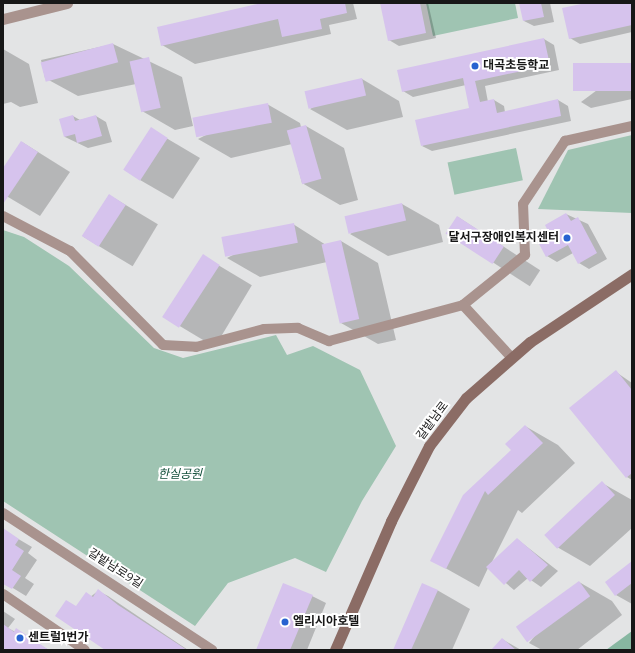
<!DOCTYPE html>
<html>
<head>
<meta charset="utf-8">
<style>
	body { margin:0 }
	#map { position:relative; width:635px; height:653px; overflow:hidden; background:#e3e4e5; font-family:Bitter,"Noto Sans KR",serif }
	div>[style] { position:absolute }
	.green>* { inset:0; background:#9fc4b2; transform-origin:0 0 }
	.forest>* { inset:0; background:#87b7a1 }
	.shadow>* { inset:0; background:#0003; transform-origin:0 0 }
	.building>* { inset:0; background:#d6c3ed; transform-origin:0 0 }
	.minor>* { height:10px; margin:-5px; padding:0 5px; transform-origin:5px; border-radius:5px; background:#a9938e }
	.tertiary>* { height:11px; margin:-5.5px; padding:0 5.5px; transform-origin:5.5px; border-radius:5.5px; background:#a9938e }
	.secondary>* { height:11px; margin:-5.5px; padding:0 5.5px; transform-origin:5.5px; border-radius:5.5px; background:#8b6c65 }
	.dots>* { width:11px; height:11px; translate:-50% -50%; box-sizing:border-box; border:2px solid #fff; border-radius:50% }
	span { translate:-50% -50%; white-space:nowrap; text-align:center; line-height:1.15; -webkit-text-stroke:4px #fff; paint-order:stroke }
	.poi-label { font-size:12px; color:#171717; font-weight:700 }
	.left { translate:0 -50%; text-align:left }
	.right { translate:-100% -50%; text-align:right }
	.street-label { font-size:12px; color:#171717 }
	.park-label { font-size:12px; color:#104e39; font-style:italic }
	.frame { position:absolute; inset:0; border:4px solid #171717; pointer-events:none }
</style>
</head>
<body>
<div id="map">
	<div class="green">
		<div style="clip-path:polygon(426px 3px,515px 3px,518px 18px,433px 36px)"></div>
		<div style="clip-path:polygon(632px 135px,632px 213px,538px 209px,568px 150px)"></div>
		<div style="left:516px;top:148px;width:33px;height:70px;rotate:78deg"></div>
		<div style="clip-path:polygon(3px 230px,24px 237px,69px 266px,154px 348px,183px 358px,276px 335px,287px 355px,313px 346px,360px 370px,396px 446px,362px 501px,326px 572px,295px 558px,228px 583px,195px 626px,3px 501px)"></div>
	</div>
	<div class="forest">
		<div style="clip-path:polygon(632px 631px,632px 650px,606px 650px)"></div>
	</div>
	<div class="shadow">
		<div style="clip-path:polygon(276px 3px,353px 3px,357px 19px,329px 25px,331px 34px,195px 64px,162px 45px)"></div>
		<div style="clip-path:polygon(381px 3px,428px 3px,436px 38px,399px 46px,389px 40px)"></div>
		<div style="clip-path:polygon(520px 3px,550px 3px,554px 22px,534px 26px,524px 21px)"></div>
		<div style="clip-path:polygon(590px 3px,632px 3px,632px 32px,580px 44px,570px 38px)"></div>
		<div style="clip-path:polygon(544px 39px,554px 45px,559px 70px,485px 86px,488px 102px,494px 100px,504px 106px,505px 112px,558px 100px,568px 106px,571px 121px,432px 151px,422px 146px,471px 109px,466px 85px,413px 97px,403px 91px)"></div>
		<div style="clip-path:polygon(113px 44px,182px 77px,193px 126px,175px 130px,142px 111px,136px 84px,78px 96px,45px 78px,41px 60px)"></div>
		<div style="clip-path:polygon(3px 49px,29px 64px,38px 103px,20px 107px,11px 102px,3px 104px)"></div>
		<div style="clip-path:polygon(632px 64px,632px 99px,591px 108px,581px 102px)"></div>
		<div style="clip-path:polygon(362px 79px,399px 101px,403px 117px,347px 130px,310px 109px)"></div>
		<div style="clip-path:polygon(267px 104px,300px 123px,301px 127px,306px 126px,344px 148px,358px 200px,340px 205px,302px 183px,292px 144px,231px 158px,198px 139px)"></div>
		<div style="clip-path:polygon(73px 116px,80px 120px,96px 116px,106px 122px,112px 142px,88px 148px,65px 137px,60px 120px)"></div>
		<div style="clip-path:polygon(151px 129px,200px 158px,173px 199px,140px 180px)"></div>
		<div style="clip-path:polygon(22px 142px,70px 172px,40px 216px,3px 194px,3px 170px)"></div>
		<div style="left:109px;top:195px;width:57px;height:49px;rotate:31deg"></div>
		<div style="clip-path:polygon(402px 204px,439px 225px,443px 242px,388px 256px,350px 234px)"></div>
		<div style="clip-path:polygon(566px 214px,588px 224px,607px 259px,589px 269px,579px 263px,573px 253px,557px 262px,547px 256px)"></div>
		<div style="left:458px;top:217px;width:98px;height:19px;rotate:33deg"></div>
		<div style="clip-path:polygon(293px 224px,326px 245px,341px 241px,378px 263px,396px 340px,378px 344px,341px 323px,327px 262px,260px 277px,227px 258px)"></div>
		<div style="left:203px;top:256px;width:57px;height:72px;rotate:31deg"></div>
		<div style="clip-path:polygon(616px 372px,632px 383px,632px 480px,627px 477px)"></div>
		<div style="clip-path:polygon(525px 426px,558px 445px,575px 463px,522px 513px,518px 510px,491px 564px,517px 539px,558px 571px,541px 587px,528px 578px,514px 590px,488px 568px,479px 587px,431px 560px,513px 450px)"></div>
		<div style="clip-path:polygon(602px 483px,632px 500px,632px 528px,590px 566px,557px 547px)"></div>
		<div style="clip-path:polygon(3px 530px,32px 547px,28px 553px,37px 560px,25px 578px,34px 584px,26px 596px,3px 582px)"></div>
		<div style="clip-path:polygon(632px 562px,632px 604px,616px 595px)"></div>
		<div style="clip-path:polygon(579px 582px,612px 601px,622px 615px,577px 650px,542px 650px,529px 643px)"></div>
		<div style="clip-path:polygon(437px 590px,470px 609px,452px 650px,394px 650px)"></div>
		<div style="clip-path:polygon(98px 591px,108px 596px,188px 650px,106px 650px,77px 607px)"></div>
		<div style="clip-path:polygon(312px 596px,326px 603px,307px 650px,257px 650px)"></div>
		<div style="clip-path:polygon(3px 611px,15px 619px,8px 628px,49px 650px,11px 650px,3px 644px)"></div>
		<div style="clip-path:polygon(502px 639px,521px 650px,493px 650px)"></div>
	</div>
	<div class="building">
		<div style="clip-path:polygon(262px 3px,345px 3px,347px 13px,320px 19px,322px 29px,282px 37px,278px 19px,161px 46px,157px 27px)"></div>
		<div style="clip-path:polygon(380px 3px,420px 3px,426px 33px,388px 41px)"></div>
		<div style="clip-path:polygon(519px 3px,541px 3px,544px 17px,523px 21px)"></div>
		<div style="clip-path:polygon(586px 3px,632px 3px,632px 25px,569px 39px,562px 8px)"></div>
		<div style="clip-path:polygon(544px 38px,550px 65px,475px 81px,480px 102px,494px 99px,497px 113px,558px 99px,561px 116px,421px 146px,415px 120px,469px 108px,463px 78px,402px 92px,397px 70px)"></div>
		<div style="left:113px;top:43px;width:20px;height:75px;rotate:75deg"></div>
		<div style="left:149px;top:57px;width:52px;height:20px;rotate:77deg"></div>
		<div style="left:632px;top:63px;width:28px;height:59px;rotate:90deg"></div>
		<div style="left:362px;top:78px;width:18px;height:59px;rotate:77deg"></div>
		<div style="left:268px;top:103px;width:20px;height:77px;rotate:79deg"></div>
		<div style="clip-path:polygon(73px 115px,75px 121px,96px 115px,102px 136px,77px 143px,75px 134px,64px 137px,59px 119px)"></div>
		<div style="left:306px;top:125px;width:56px;height:20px;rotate:74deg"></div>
		<div style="left:151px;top:127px;width:20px;height:51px;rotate:33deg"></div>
		<div style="clip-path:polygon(21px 141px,38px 152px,3px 204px,3px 168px)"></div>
		<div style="left:109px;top:194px;width:20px;height:50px;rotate:33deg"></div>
		<div style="left:402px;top:203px;width:18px;height:59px;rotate:77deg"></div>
		<div style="clip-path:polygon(566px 213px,571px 221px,578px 217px,597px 253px,578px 264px,568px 245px,546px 257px,538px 242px,550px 235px,545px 225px)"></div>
		<div style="left:457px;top:216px;width:56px;height:21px;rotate:33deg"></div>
		<div style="left:294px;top:223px;width:20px;height:74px;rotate:79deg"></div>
		<div style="left:341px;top:240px;width:81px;height:20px;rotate:77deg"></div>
		<div style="left:203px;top:254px;width:20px;height:75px;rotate:33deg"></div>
		<div style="clip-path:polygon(616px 370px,632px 390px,632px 473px,626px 478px,569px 408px)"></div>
		<div style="clip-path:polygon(525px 425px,543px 443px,488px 495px,485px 491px,446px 569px,430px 561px,463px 495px,511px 450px,505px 444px)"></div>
		<div style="left:602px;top:481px;width:19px;height:79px;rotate:47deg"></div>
		<div style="clip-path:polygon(3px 528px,19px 539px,15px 545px,24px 551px,12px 570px,21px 576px,12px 589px,3px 584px)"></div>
		<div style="clip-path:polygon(517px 538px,548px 565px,530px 582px,519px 570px,504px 585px,486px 567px)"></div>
		<div style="clip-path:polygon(632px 561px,632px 583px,615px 596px,605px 582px)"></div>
		<div style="left:579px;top:581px;width:19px;height:78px;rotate:54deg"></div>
		<div style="clip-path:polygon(283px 583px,313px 595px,290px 650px,256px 650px)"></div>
		<div style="clip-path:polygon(422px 583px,438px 590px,411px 650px,393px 650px)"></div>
		<div style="clip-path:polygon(98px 589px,118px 605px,187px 650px,105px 650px,55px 616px,66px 600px,76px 606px,86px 592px,93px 597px)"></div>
		<div style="clip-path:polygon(3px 624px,14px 632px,16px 628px,49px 650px,6px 650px,3px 648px)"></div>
		<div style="clip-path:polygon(502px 638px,516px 650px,491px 650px)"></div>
	</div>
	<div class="minor">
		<div style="left:3px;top:216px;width:76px;rotate:27.6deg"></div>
		<div style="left:70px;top:251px;width:132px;rotate:45.3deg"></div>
		<div style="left:163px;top:345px;width:33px;rotate:3deg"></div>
		<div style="left:196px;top:347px;width:70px;rotate:-14.8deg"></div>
		<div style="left:264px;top:329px;width:34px;rotate:-2deg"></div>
		<div style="left:298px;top:328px;width:34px;rotate:23deg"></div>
		<div style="left:329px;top:341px;width:139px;rotate:-15deg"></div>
		<div style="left:463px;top:305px;width:80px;rotate:-38.9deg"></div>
		<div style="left:525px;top:255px;width:51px;rotate:-92.2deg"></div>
		<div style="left:523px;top:204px;width:76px;rotate:-56.3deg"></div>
		<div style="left:565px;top:141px;width:69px;rotate:-12.6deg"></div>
		<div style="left:463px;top:305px;width:71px;rotate:47.3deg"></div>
		<div style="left:3px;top:513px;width:250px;rotate:33.2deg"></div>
		<div style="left:3px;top:594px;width:99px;rotate:34.3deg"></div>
	</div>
	<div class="tertiary">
		<div style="left:3px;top:19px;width:66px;rotate:-14deg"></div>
	</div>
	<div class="secondary">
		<div style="left:335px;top:650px;width:141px;rotate:-66.5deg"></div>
		<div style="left:391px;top:521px;width:84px;rotate:-63.1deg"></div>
		<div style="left:429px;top:446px;width:61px;rotate:-52.4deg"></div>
		<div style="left:466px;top:398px;width:85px;rotate:-41.2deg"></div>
		<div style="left:530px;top:342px;width:123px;rotate:-33.7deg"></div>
	</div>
	<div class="dots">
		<div style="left:475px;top:66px;background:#2863d0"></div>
		<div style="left:567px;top:238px;background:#2863d0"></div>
		<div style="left:285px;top:622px;background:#2863d0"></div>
		<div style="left:20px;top:638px;background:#2863d0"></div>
	</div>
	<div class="poi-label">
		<span class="left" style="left:483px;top:66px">대곡초등학교</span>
		<span class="right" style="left:559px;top:238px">달서구장애인복지센터</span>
		<span class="left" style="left:293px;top:622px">엘리시아호텔</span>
		<span class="left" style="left:28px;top:638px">센트럴1번가</span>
	</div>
	<div class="street-label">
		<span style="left:433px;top:421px;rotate:-53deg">갈밭남로</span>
		<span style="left:115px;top:569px;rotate:33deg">갈밭남로9길</span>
	</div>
	<div class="park-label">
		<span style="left:180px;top:475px">한실공원</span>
	</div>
	<div class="frame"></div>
</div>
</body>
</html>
